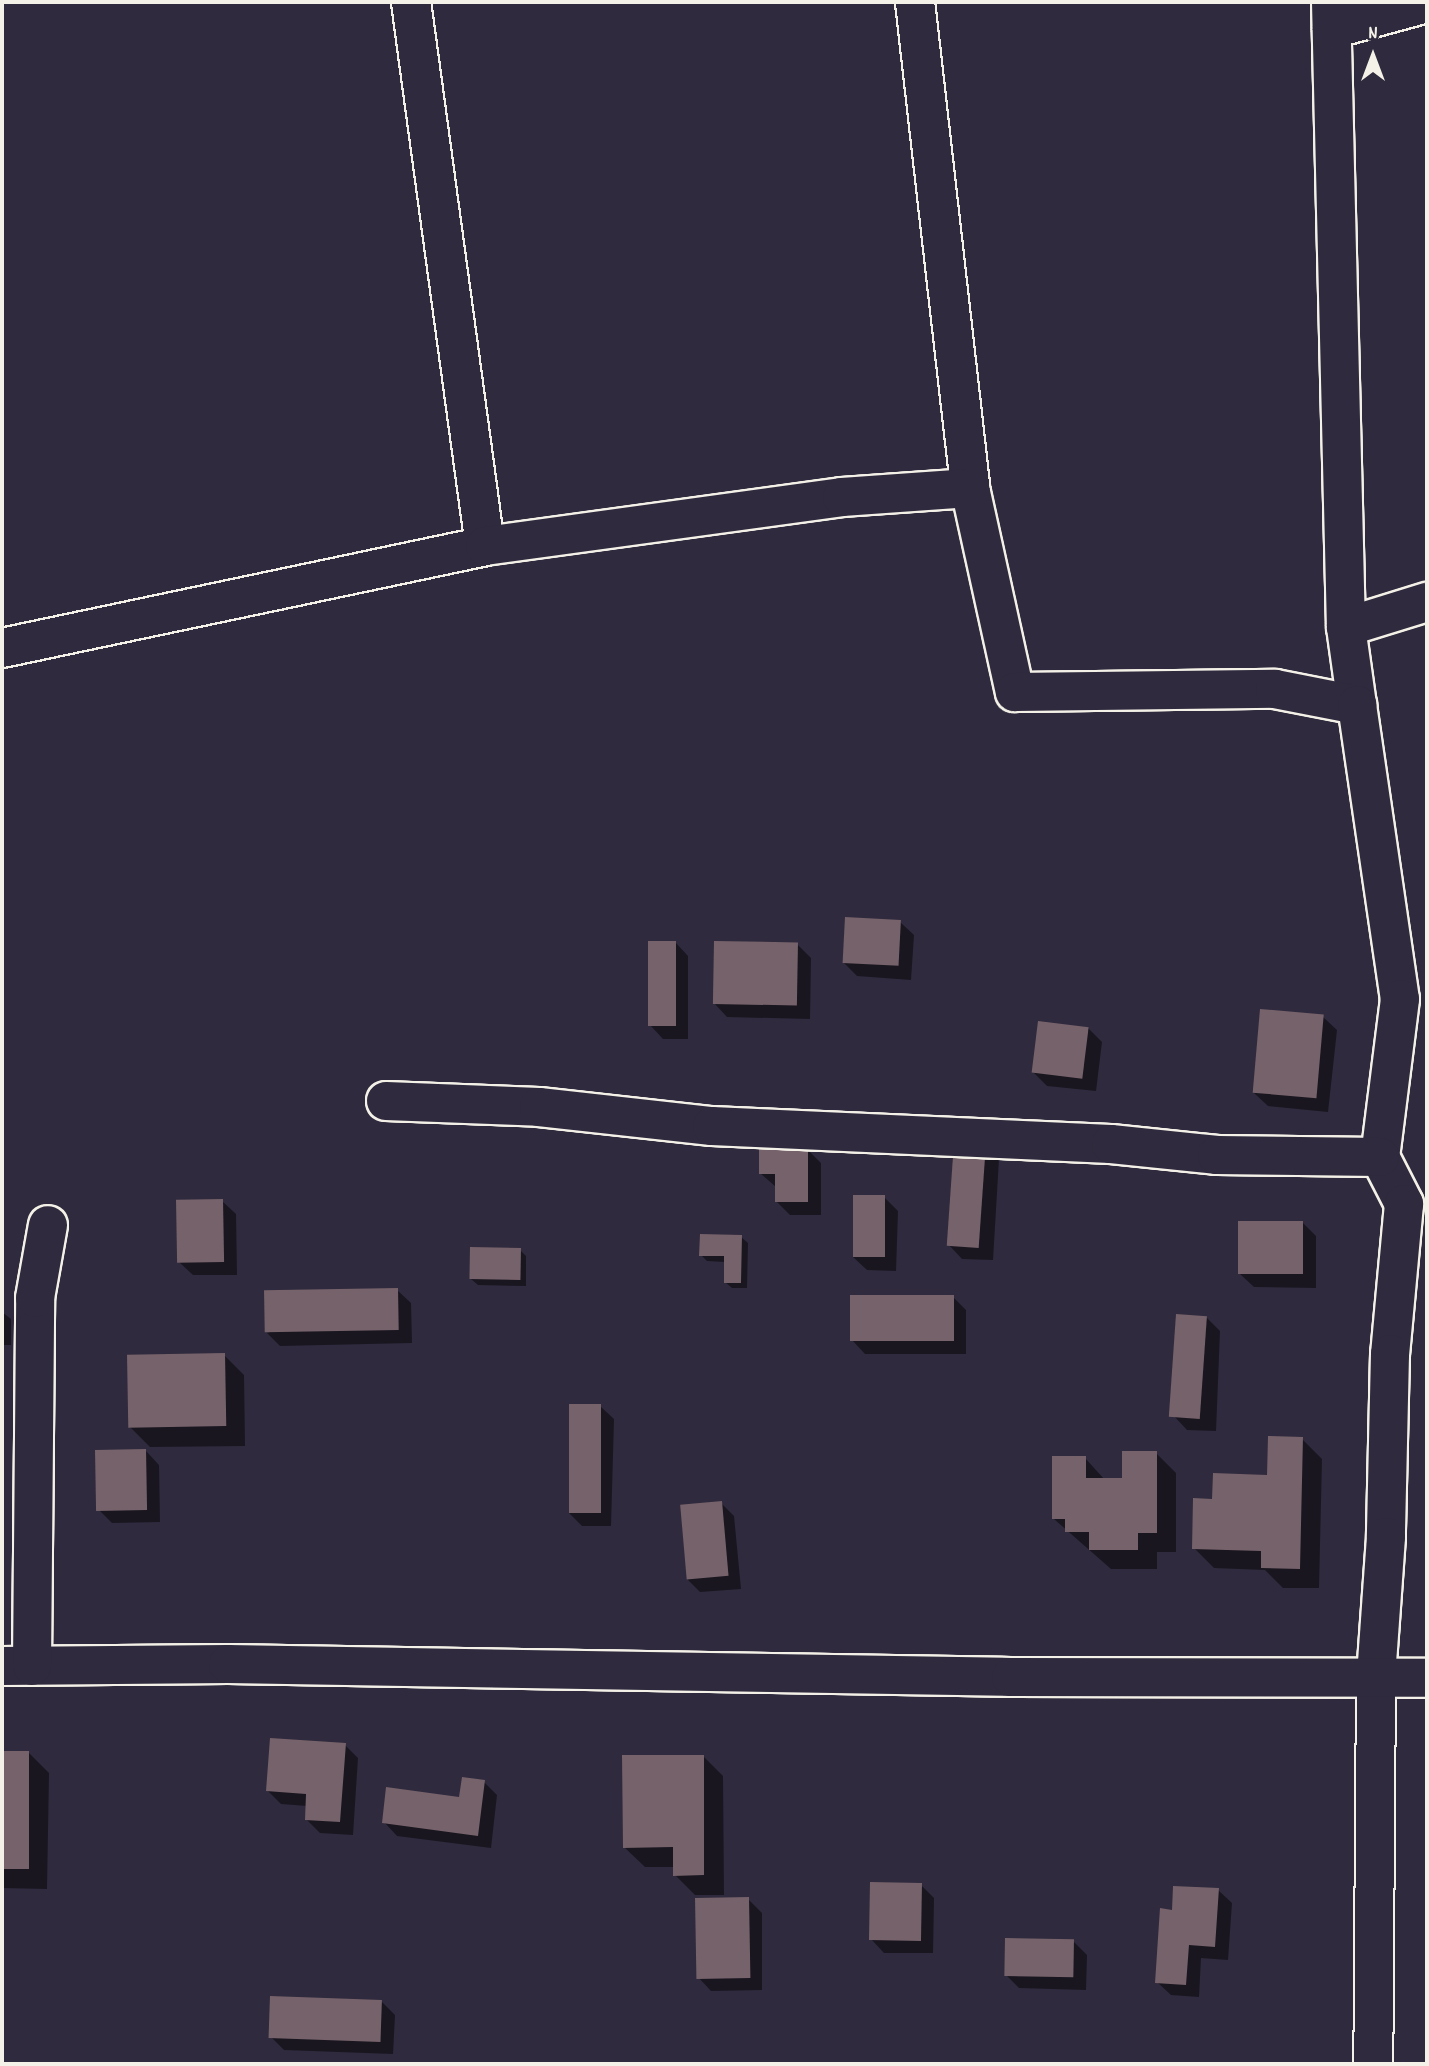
<!DOCTYPE html>
<html>
<head>
<meta charset="utf-8">
<style>
	body { margin:0 }
	#map { position:relative; width:1429px; height:2066px; overflow:hidden; background:#2f2a3d; font-family:Dekko,sans-serif }
	div>[style] { position:absolute }
	.shadow>* { inset:0; background:#0007 }
	.building>* { inset:0; background:#76626a; transform-origin:0 0 }
	.roads { filter:drop-shadow(2px 0 #f4f1e8) drop-shadow(-2px 0 #f4f1e8) drop-shadow(0 2px #f4f1e8) drop-shadow(0 -2px #f4f1e8) }
	.minor>* { height:38px; margin:-19px; padding:0 19px; transform-origin:19px; border-radius:19px; background:#2f2a3d }
	span { translate:-50% -50%; white-space:nowrap; text-align:center; line-height:1.15; -webkit-text-stroke:5px #2f2a3d; paint-order:stroke }
	.frame { position:absolute; inset:0; border:4px solid #f4f1e8; pointer-events:none }
	.north { position:absolute; left:1338px; top:21px; width:70px; height:70px; -webkit-text-stroke:5px #2f2a3d; paint-order:stroke; rotate:0deg; font-size:19px; font-weight:700; line-height:28px; text-align:center; color:#f4f1e8 }
	.north::after { content:''; display:block; margin:auto; width:24px; height:32px; background:#f4f1e8; clip-path:polygon(50% 0,100% 100%,50% 72%,0 100%) }
</style>
</head>
<body>
<div id="map">
	<div class="shadow">
		<div style="clip-path:polygon(900px 922px,914px 935px,911px 980px,857px 976px,844px 963px)"></div>
		<div style="clip-path:polygon(675px 942px,688px 956px,688px 1039px,663px 1039px,650px 1025px)"></div>
		<div style="clip-path:polygon(798px 945px,811px 958px,810px 1019px,727px 1017px,714px 1003px)"></div>
		<div style="clip-path:polygon(1323px 1017px,1337px 1030px,1328px 1112px,1268px 1106px,1254px 1093px)"></div>
		<div style="clip-path:polygon(1088px 1028px,1102px 1042px,1096px 1091px,1047px 1086px,1034px 1073px)"></div>
		<div style="clip-path:polygon(985px 1145px,999px 1159px,993px 1260px,962px 1259px,949px 1245px)"></div>
		<div style="clip-path:polygon(807px 1149px,821px 1163px,821px 1215px,790px 1215px,776px 1201px,776px 1187px,760px 1173px)"></div>
		<div style="clip-path:polygon(884px 1197px,898px 1211px,896px 1271px,867px 1270px,853px 1257px)"></div>
		<div style="clip-path:polygon(222px 1201px,236px 1214px,237px 1275px,193px 1275px,179px 1262px)"></div>
		<div style="clip-path:polygon(1303px 1223px,1316px 1236px,1316px 1288px,1254px 1287px,1240px 1274px)"></div>
		<div style="clip-path:polygon(741px 1237px,748px 1243px,747px 1288px,732px 1288px,725px 1282px,725px 1262px,707px 1261px,701px 1255px)"></div>
		<div style="clip-path:polygon(520px 1250px,526px 1256px,526px 1286px,478px 1285px,471px 1279px)"></div>
		<div style="clip-path:polygon(397px 1290px,411px 1303px,412px 1343px,280px 1346px,267px 1333px)"></div>
		<div style="clip-path:polygon(953px 1297px,966px 1310px,966px 1354px,865px 1354px,852px 1340px)"></div>
		<div style="clip-path:polygon(2px 1312px,11px 1319px,11px 1345px,2px 1345px)"></div>
		<div style="clip-path:polygon(1206px 1317px,1220px 1331px,1216px 1431px,1187px 1430px,1174px 1416px)"></div>
		<div style="clip-path:polygon(224px 1355px,244px 1375px,245px 1446px,150px 1447px,130px 1427px)"></div>
		<div style="clip-path:polygon(600px 1406px,614px 1419px,611px 1526px,582px 1526px,569px 1513px)"></div>
		<div style="clip-path:polygon(1302px 1439px,1322px 1459px,1319px 1588px,1283px 1588px,1265px 1570px,1214px 1568px,1194px 1548px,1214px 1500px,1269px 1476px)"></div>
		<div style="clip-path:polygon(146px 1451px,159px 1465px,160px 1522px,112px 1523px,98px 1509px)"></div>
		<div style="clip-path:polygon(1156px 1453px,1176px 1473px,1176px 1552px,1157px 1552px,1157px 1569px,1111px 1569px,1054px 1519px,1085px 1458px,1105px 1480px,1124px 1480px)"></div>
		<div style="clip-path:polygon(721px 1503px,734px 1516px,741px 1589px,700px 1592px,687px 1579px)"></div>
		<div style="clip-path:polygon(345px 1745px,358px 1758px,353px 1835px,320px 1833px,306px 1819px,307px 1806px,281px 1804px,268px 1791px)"></div>
		<div style="clip-path:polygon(2px 1753px,29px 1753px,49px 1773px,47px 1889px,2px 1888px)"></div>
		<div style="clip-path:polygon(703px 1756px,723px 1776px,724px 1895px,695px 1895px,675px 1875px,675px 1867px,645px 1867px,624px 1847px)"></div>
		<div style="clip-path:polygon(484px 1782px,497px 1795px,491px 1848px,397px 1836px,384px 1822px,461px 1798px)"></div>
		<div style="clip-path:polygon(921px 1885px,934px 1898px,933px 1953px,884px 1953px,871px 1939px)"></div>
		<div style="clip-path:polygon(1218px 1890px,1232px 1903px,1228px 1960px,1201px 1958px,1199px 1997px,1171px 1995px,1157px 1982px,1174px 1912px)"></div>
		<div style="clip-path:polygon(748px 1899px,762px 1913px,762px 1990px,711px 1991px,698px 1977px)"></div>
		<div style="clip-path:polygon(1073px 1941px,1087px 1955px,1086px 1990px,1019px 1988px,1006px 1975px)"></div>
		<div style="clip-path:polygon(381px 2001px,395px 2015px,393px 2054px,284px 2050px,271px 2037px)"></div>
	</div>
	<div class="building">
		<div style="left:845px;top:917px;width:56px;height:46px;rotate:3deg"></div>
		<div style="left:648px;top:941px;width:28px;height:85px"></div>
		<div style="left:714px;top:941px;width:84px;height:63px;rotate:1deg"></div>
		<div style="left:1260px;top:1009px;width:64px;height:84px;rotate:5deg"></div>
		<div style="left:1038px;top:1021px;width:51px;height:52px;rotate:7deg"></div>
		<div style="left:954px;top:1142px;width:32px;height:104px;rotate:4deg"></div>
		<div style="clip-path:polygon(759px 1147px,808px 1148px,808px 1202px,775px 1202px,775px 1174px,759px 1174px)"></div>
		<div style="left:853px;top:1195px;width:32px;height:62px"></div>
		<div style="left:223px;top:1199px;width:63px;height:47px;rotate:89deg"></div>
		<div style="left:1238px;top:1221px;width:65px;height:53px"></div>
		<div style="clip-path:polygon(700px 1234px,742px 1235px,741px 1283px,724px 1283px,724px 1256px,699px 1256px)"></div>
		<div style="left:470px;top:1247px;width:51px;height:32px;rotate:1deg"></div>
		<div style="left:398px;top:1288px;width:42px;height:134px;rotate:89deg"></div>
		<div style="left:850px;top:1295px;width:104px;height:46px"></div>
		<div style="left:1176px;top:1314px;width:31px;height:103px;rotate:4deg"></div>
		<div style="left:225px;top:1353px;width:73px;height:98px;rotate:89deg"></div>
		<div style="left:569px;top:1404px;width:32px;height:109px"></div>
		<div style="clip-path:polygon(1268px 1436px,1303px 1437px,1300px 1569px,1261px 1568px,1261px 1551px,1192px 1549px,1193px 1498px,1212px 1499px,1213px 1473px,1267px 1475px)"></div>
		<div style="left:146px;top:1449px;width:61px;height:51px;rotate:89deg"></div>
		<div style="clip-path:polygon(1122px 1451px,1157px 1451px,1157px 1533px,1138px 1533px,1138px 1550px,1089px 1550px,1089px 1532px,1065px 1532px,1065px 1519px,1052px 1519px,1052px 1456px,1086px 1456px,1086px 1478px,1122px 1478px)"></div>
		<div style="left:722px;top:1501px;width:75px;height:42px;rotate:85deg"></div>
		<div style="clip-path:polygon(270px 1738px,346px 1743px,340px 1822px,305px 1820px,306px 1794px,266px 1791px)"></div>
		<div style="left:2px;top:1751px;width:27px;height:118px"></div>
		<div style="clip-path:polygon(622px 1755px,704px 1755px,704px 1875px,673px 1876px,673px 1847px,623px 1848px)"></div>
		<div style="clip-path:polygon(462px 1777px,485px 1780px,478px 1836px,382px 1823px,386px 1787px,459px 1797px)"></div>
		<div style="left:870px;top:1882px;width:52px;height:58px;rotate:1deg"></div>
		<div style="clip-path:polygon(1173px 1886px,1219px 1888px,1215px 1947px,1189px 1945px,1186px 1985px,1155px 1983px,1160px 1908px,1172px 1910px)"></div>
		<div style="left:749px;top:1897px;width:81px;height:54px;rotate:89deg"></div>
		<div style="left:1005px;top:1938px;width:69px;height:38px;rotate:1deg"></div>
		<div style="left:270px;top:1996px;width:112px;height:42px;rotate:2deg"></div>
	</div>
	<div class="roads">
		<div class="minor">
			<div style="left:411px;top:2px;width:549px;rotate:82.25deg"></div>
			<div style="left:915px;top:2px;width:489px;rotate:83.5deg"></div>
			<div style="left:1331px;top:2px;width:625px;rotate:88.63deg"></div>
			<div style="left:1346px;top:627px;width:79px;rotate:82deg"></div>
			<div style="left:1332px;top:29px;width:98px;rotate:-15.3deg"></div>
			<div style="left:1346px;top:627px;width:85px;rotate:-17.2deg"></div>
			<div style="left:2px;top:648px;width:494px;rotate:-11.9deg"></div>
			<div style="left:485px;top:546px;width:360px;rotate:-7.8deg"></div>
			<div style="left:842px;top:497px;width:128px;rotate:-4deg"></div>
			<div style="left:970px;top:488px;width:209px;rotate:77.6deg"></div>
			<div style="left:1015px;top:692px;width:260px;rotate:-0.7deg"></div>
			<div style="left:1275px;top:689px;width:84px;rotate:11deg"></div>
			<div style="left:1357px;top:705px;width:297px;rotate:81.7deg"></div>
			<div style="left:1400px;top:999px;width:159px;rotate:97.2deg"></div>
			<div style="left:1380px;top:1157px;width:53px;rotate:62.9deg"></div>
			<div style="left:1404px;top:1204px;width:151px;rotate:95.3deg"></div>
			<div style="left:1390px;top:1354px;width:183px;rotate:91.3deg"></div>
			<div style="left:1386px;top:1537px;width:139px;rotate:94.1deg"></div>
			<div style="left:1376px;top:1676px;width:388px;rotate:90.4deg"></div>
			<div style="left:386px;top:1101px;width:153px;rotate:2.2deg"></div>
			<div style="left:539px;top:1107px;width:174px;rotate:6.3deg"></div>
			<div style="left:712px;top:1126px;width:399px;rotate:2.6deg"></div>
			<div style="left:1111px;top:1144px;width:107px;rotate:5.9deg"></div>
			<div style="left:1217px;top:1155px;width:163px;rotate:0.7deg"></div>
			<div style="left:2px;top:1666px;width:226px;rotate:-0.5deg"></div>
			<div style="left:228px;top:1664px;width:783px;rotate:0.95deg"></div>
			<div style="left:1011px;top:1677px;width:416px;rotate:0.1deg"></div>
			<div style="left:32px;top:1666px;width:368px;rotate:-89.5deg"></div>
			<div style="left:35px;top:1298px;width:74px;rotate:-79.9deg"></div>
		</div>
	</div>
	<div class="frame"></div>
	<div class="north">N</div>
</div>
</body>
</html>
